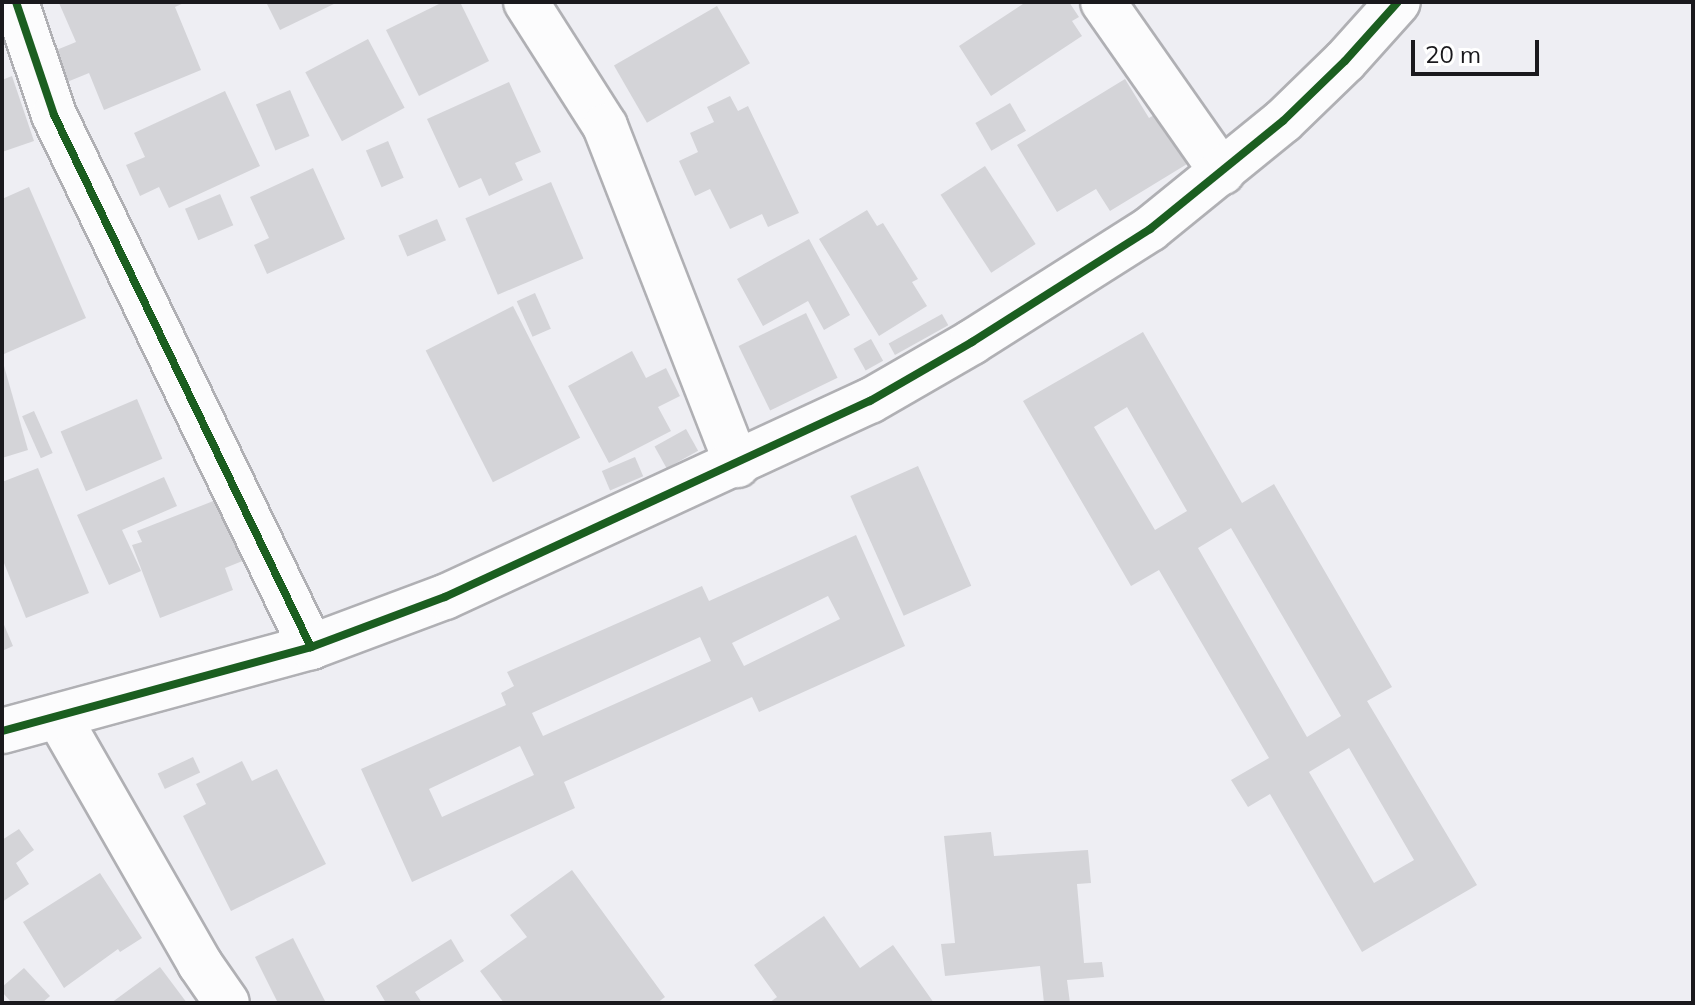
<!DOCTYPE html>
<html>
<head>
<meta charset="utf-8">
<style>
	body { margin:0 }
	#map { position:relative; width:1695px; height:1005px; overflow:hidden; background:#eeeef3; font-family:Mulish,sans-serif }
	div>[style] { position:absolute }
	.building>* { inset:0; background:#d4d4d8; transform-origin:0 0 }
	.roads { filter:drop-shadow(2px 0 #b0b0b4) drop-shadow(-2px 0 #b0b0b4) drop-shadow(0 2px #b0b0b4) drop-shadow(0 -2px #b0b0b4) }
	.minor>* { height:44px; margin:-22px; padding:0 22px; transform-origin:22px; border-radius:22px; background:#fcfcfd }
	.cycleway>* { height:8px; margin:-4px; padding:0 4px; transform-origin:4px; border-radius:4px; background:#1b5e20 }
	span { translate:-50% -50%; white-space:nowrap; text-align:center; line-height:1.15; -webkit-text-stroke:7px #fff; paint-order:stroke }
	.frame { position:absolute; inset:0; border:4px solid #1a191d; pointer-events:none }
	.scale { position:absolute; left:1411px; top:40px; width:128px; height:36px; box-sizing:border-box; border:4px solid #1a191d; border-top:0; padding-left:10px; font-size:24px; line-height:28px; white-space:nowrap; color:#1a191d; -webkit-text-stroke:6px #fff; paint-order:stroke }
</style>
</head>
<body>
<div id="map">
	<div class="building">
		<div style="clip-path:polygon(62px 2px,186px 2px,175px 7px,201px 70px,104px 110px,89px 73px,67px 82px,54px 51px,76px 42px,59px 3px)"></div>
		<div style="clip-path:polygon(266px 2px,338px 2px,280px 30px)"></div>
		<div style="clip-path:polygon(443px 2px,460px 2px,489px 61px,419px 96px,386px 30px)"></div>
		<div style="clip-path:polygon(1026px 2px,1069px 2px,1079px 17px,1072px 21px,1082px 36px,991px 96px,959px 46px)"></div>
		<div style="left:717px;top:6px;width:66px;height:119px;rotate:60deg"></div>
		<div style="left:368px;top:39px;width:78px;height:71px;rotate:62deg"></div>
		<div style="clip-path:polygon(12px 76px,34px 141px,2px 152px,2px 80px)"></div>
		<div style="clip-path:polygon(1125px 79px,1149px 118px,1161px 111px,1192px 161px,1110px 211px,1096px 189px,1057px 212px,1017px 145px)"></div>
		<div style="clip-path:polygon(509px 82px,541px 152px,515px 163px,523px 180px,489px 196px,481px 178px,459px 188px,427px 119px)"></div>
		<div style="left:290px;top:90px;width:50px;height:37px;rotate:67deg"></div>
		<div style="clip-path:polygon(225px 91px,260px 166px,169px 208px,159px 187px,140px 196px,126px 165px,145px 157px,134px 133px)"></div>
		<div style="clip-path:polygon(730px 96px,738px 111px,748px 106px,799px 213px,768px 227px,762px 214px,730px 229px,710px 189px,695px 196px,679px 161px,698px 152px,690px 133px,714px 122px,707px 107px)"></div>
		<div style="left:1010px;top:103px;width:32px;height:40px;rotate:60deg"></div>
		<div style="left:388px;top:141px;width:40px;height:24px;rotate:67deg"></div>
		<div style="left:985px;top:166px;width:93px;height:53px;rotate:57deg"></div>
		<div style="clip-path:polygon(313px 168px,345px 239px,267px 274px,254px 245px,269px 238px,250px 197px)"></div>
		<div style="left:551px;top:182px;width:83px;height:93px;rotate:67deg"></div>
		<div style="clip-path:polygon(29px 187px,86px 318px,4px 354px,2px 199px)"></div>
		<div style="left:220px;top:194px;width:34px;height:38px;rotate:67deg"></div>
		<div style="clip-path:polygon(867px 210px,877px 226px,883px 223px,918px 279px,912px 282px,927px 306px,879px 336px,819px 239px)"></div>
		<div style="left:437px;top:219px;width:23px;height:42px;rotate:67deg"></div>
		<div style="clip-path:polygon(809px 239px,850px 315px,824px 330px,808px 301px,763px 326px,737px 279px)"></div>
		<div style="left:535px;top:293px;width:39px;height:20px;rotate:66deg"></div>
		<div style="left:513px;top:306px;width:148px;height:98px;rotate:63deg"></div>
		<div style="left:806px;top:313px;width:72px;height:75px;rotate:64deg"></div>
		<div style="left:942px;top:314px;width:13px;height:61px;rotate:61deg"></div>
		<div style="clip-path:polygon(evenodd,1143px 332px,1242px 503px,1274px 484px,1392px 687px,1367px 701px,1477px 885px,1362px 952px,1270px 794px,1248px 807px,1231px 780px,1269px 758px,1159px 570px,1131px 586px,1023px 401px,1143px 332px,1127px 407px,1187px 511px,1155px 530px,1094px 427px,1127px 407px,1143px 332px,1231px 528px,1341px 716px,1307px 737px,1198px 548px,1231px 528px,1143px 332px,1349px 748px,1414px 860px,1374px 883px,1309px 772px,1349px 748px)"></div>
		<div style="left:871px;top:339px;width:25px;height:20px;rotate:61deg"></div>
		<div style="clip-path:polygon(632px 351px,646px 378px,666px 368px,680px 396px,658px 407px,671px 431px,609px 463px,568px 386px)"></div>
		<div style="clip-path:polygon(4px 366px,28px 450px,2px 458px,2px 367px)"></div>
		<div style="left:137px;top:399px;width:65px;height:83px;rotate:67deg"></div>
		<div style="left:34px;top:411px;width:46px;height:13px;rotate:66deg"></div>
		<div style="left:686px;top:429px;width:25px;height:36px;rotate:61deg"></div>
		<div style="left:635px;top:457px;width:21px;height:36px;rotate:67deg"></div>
		<div style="left:918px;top:466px;width:131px;height:74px;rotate:66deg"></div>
		<div style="clip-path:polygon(38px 468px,89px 593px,26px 618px,2px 558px,2px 482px)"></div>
		<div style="clip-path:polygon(164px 477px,177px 506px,122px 530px,141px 571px,109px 585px,77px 515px)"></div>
		<div style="clip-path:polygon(221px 498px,245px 560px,225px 568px,233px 590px,160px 618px,132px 545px,142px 542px,137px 531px)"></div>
		<div style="clip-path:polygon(evenodd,856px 535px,905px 646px,759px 712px,752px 697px,564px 782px,575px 808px,412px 882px,361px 769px,506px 705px,501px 693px,514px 686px,507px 672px,702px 586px,709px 601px,856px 535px,828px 596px,840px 619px,744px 666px,732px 643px,828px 596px,856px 535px,700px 637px,711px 661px,543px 736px,532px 713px,700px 637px,856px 535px,520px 746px,534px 775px,442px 817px,429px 789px,520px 746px)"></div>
		<div style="clip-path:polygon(2px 620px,13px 646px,2px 651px)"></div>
		<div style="left:193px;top:757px;width:17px;height:39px;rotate:65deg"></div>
		<div style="clip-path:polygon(242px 761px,252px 781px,277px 769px,326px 864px,231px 911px,183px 816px,206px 804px,196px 784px)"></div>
		<div style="clip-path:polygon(19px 829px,34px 850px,16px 863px,29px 884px,2px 902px,2px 840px)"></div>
		<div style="clip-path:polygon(991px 832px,994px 856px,1088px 850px,1091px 883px,1077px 884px,1084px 963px,1102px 962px,1104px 977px,1067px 980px,1070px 1003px,1044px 1003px,1040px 966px,945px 976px,941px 944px,955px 943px,944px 836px)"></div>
		<div style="clip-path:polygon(572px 870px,665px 997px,657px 1003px,504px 1003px,480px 971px,527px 937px,510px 915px)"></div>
		<div style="clip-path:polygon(100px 873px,142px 938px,120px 952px,118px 949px,64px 988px,23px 922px)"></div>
		<div style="clip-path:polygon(824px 916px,860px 968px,893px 945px,934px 1003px,769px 1003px,777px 997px,754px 965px)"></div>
		<div style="clip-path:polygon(293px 938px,326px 1003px,278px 1003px,255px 957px)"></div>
		<div style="clip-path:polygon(451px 939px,464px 961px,415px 992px,422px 1003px,386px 1003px,376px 986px)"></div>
		<div style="clip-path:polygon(160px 967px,187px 1003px,111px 1003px)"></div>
		<div style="clip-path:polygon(24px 968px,50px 996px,42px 1003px,12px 1003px,2px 992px,2px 987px)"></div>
	</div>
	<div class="roads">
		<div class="minor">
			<div style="left:16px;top:2px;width:119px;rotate:71.4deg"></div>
			<div style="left:54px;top:115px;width:591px;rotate:64.22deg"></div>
			<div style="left:526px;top:2px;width:147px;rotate:57.5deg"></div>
			<div style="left:605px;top:126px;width:364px;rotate:68.7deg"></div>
			<div style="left:1103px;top:2px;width:208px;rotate:55deg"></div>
			<div style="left:58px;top:716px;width:286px;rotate:60.2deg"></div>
			<div style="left:200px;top:964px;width:47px;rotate:55.3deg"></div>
			<div style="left:2px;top:731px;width:320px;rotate:-15.2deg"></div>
			<div style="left:311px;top:647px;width:143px;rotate:-20.5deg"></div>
			<div style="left:445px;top:597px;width:468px;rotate:-24.8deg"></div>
			<div style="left:870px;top:401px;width:118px;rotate:-30deg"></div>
			<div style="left:972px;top:342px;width:211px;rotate:-32.4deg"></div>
			<div style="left:1150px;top:229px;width:171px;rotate:-39.1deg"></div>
			<div style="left:1283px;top:121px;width:86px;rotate:-44.1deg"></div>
			<div style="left:1345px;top:61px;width:79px;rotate:-48.1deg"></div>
		</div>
	</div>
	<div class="cycleway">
		<div style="left:16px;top:2px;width:119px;rotate:71.4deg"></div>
		<div style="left:54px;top:115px;width:591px;rotate:64.22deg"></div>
		<div style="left:2px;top:731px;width:320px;rotate:-15.2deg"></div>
		<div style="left:311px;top:647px;width:143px;rotate:-20.5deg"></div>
		<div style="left:445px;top:597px;width:468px;rotate:-24.8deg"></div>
		<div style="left:870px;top:401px;width:118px;rotate:-30deg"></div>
		<div style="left:972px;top:342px;width:211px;rotate:-32.4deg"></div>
		<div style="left:1150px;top:229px;width:171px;rotate:-39.1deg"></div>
		<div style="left:1283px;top:121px;width:86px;rotate:-44.1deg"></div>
		<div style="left:1345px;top:61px;width:79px;rotate:-48.1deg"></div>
	</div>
	<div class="frame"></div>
	<div class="scale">20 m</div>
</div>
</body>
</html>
